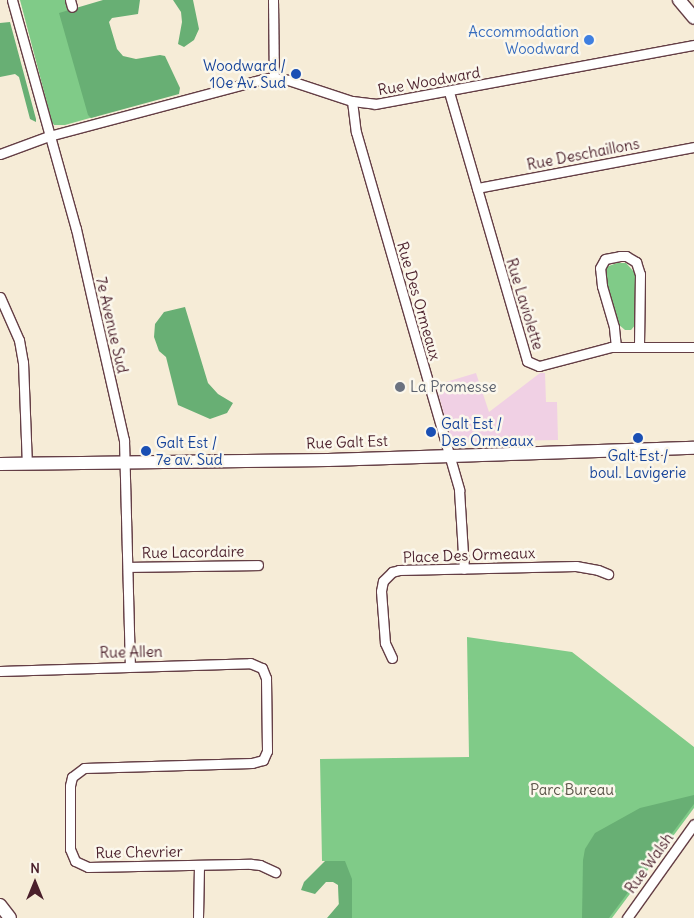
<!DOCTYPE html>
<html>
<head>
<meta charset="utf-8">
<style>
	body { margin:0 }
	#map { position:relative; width:694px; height:918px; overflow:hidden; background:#f6ecd7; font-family:Delius,sans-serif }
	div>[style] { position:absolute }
	.built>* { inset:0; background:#f0d0e4 }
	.green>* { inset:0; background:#80cb88 }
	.forest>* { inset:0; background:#68af74 }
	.roads { filter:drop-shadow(1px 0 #643e45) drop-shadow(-1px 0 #643e45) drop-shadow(0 1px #643e45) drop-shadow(0 -1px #643e45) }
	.street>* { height:9px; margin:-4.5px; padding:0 4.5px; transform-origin:4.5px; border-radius:4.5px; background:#fff }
	.secondary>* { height:12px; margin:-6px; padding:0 6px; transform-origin:6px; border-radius:6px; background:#fff }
	.dots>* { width:14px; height:14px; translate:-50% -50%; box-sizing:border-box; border:2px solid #fbf7ec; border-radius:50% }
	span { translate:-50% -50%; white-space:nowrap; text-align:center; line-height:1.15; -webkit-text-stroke:5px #fbf7ec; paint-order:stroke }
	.shop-label { font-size:15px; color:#366cbe }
	.right { translate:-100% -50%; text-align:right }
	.transit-label { font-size:15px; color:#164399 }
	.left { translate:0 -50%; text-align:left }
	.street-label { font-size:15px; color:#4a1f2b }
	.worship-label { font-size:15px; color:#5b616d }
	.park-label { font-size:15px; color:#5a5347 }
	.north { position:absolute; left:10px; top:858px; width:50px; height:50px; -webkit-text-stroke:4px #fbf7ec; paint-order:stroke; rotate:0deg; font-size:14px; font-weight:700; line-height:20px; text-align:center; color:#4a1f2b }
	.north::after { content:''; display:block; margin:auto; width:18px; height:22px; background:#4a1f2b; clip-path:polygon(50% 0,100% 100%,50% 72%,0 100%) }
</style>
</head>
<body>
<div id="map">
	<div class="built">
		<div style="clip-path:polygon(476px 373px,489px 412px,540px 373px,545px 373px,546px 402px,557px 402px,558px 440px,458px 442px,451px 439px,436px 385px)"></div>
	</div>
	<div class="green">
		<div style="clip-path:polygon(20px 0,65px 0,97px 116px,65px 125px,54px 125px,52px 122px)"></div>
		<div style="clip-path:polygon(617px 263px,626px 263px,635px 273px,637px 323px,631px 330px,625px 330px,618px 324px,605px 277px,606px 267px)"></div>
		<div style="clip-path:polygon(467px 637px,572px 652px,694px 747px,694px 808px,612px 918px,339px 918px,338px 861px,322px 861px,320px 759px,469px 757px)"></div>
	</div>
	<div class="forest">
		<div style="clip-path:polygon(103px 0,140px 0,138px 14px,112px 18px,109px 22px,117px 49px,123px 56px,136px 59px,160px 55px,165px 56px,180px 88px,179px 94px,91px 118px,88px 115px,59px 13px)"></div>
		<div style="clip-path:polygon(173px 0,193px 0,199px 29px,194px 40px,184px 47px,178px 44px,182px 22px,181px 12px)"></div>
		<div style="clip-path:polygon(10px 22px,36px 119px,36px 122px,30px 119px,19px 77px,15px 74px,0 77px,0 23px)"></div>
		<div style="clip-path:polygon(185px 307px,208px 383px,218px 394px,233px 403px,227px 413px,210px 419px,178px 405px,166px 357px,159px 351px,154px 337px,155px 324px,164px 312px)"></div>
		<div style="clip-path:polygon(694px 795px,694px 804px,609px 918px,582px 918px,583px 860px,585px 849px,595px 833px,640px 808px)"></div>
		<div style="clip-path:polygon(325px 861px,345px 861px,352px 879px,352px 918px,327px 918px,339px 904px,338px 885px,333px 882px,326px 882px,315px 894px,301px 890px,304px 882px)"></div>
	</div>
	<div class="roads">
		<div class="street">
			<div style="left:12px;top:0;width:238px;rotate:74.4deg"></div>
			<div style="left:76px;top:229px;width:216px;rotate:77.2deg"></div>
			<div style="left:124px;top:440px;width:225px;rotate:88.5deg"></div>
			<div style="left:70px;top:0;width:7px;rotate:74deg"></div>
			<div style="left:273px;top:0;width:77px;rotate:89.3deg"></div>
			<div style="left:449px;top:92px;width:280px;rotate:73.8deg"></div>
			<div style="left:527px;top:361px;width:13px;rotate:23deg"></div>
			<div style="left:539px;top:366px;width:74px;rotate:-14.8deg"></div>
			<div style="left:611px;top:347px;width:83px"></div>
			<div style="left:352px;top:101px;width:31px;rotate:83deg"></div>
			<div style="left:356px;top:132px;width:373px;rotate:73.9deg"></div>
			<div style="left:459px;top:490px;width:79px;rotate:86.4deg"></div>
			<div style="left:0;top:154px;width:52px;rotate:-20.2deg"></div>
			<div style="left:49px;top:136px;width:226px;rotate:-14.9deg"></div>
			<div style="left:267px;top:78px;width:21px;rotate:5deg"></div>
			<div style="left:288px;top:80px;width:67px;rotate:18.2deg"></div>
			<div style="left:352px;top:101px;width:23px;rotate:7deg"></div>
			<div style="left:375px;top:104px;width:324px;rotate:-10.5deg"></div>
			<div style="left:477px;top:188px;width:221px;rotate:-10.7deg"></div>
			<div style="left:0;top:297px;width:47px;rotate:66.2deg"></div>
			<div style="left:19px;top:340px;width:22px;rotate:80deg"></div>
			<div style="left:23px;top:362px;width:102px;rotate:87.8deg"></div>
			<div style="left:616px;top:347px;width:20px;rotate:-96deg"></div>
			<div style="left:614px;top:327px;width:43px;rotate:-106.3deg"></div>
			<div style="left:602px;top:286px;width:18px;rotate:-96deg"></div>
			<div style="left:600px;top:268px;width:10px;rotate:-61deg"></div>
			<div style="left:605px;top:259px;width:15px;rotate:-11deg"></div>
			<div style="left:620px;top:256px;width:6px"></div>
			<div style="left:626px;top:256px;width:12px;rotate:31deg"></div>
			<div style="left:636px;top:262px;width:13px;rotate:72deg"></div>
			<div style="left:640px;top:274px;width:73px;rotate:90.8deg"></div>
			<div style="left:128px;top:567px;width:130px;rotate:-0.9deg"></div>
			<div style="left:392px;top:658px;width:17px;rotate:-115deg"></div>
			<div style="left:385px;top:643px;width:52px;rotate:-94.4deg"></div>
			<div style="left:381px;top:591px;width:10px;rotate:-79deg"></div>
			<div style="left:383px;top:581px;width:13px;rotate:-45deg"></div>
			<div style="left:392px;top:572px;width:7px;rotate:-16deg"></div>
			<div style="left:399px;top:570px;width:177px;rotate:-1.3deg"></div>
			<div style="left:576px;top:566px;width:22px;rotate:10deg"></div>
			<div style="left:598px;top:570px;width:11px;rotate:22deg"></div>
			<div style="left:0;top:671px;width:250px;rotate:-1.8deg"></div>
			<div style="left:250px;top:663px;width:13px;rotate:23deg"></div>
			<div style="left:262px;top:668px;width:11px;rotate:68deg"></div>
			<div style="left:266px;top:678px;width:73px;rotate:89.2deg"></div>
			<div style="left:267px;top:751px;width:10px;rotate:114deg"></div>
			<div style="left:263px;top:760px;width:11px;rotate:165deg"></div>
			<div style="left:252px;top:763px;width:168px;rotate:178.3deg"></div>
			<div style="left:84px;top:768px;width:15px;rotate:143deg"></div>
			<div style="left:72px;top:777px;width:9px;rotate:103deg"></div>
			<div style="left:70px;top:786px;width:63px;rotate:90deg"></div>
			<div style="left:70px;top:849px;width:13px;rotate:67deg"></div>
			<div style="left:75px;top:861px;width:14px;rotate:25deg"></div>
			<div style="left:88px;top:867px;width:163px;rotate:-1.1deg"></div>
			<div style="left:251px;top:864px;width:9px;rotate:6deg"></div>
			<div style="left:260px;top:865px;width:17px;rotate:25deg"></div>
			<div style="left:198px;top:918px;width:53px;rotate:-88.9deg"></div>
			<div style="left:627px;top:918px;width:115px;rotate:-54.5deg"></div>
		</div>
		<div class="secondary">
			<div style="left:679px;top:0;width:23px;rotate:50deg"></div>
			<div style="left:0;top:464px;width:328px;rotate:-0.7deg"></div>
			<div style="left:328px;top:460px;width:366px;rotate:-1.9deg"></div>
			<div style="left:0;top:905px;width:16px;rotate:52deg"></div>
		</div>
	</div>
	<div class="dots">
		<div style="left:589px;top:40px;background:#3f7fe0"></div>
		<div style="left:296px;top:74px;background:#1a4fb4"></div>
		<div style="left:400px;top:387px;background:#6b7280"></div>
		<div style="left:431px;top:432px;background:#1a4fb4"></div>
		<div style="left:638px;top:438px;background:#1a4fb4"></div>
		<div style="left:146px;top:451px;background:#1a4fb4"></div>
	</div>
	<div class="shop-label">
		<span class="right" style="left:579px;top:40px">Accommodation<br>Woodward</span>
	</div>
	<div class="transit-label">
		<span class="right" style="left:286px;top:74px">Woodward /<br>10e Av. Sud</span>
		<span class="left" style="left:441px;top:432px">Galt Est /<br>Des Ormeaux</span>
		<span class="left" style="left:156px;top:451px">Galt Est /<br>7e av. Sud</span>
		<span style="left:638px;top:464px">Galt Est /<br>boul. Lavigerie</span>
	</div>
	<div class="street-label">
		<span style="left:429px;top:81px;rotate:-10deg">Rue Woodward</span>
		<span style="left:583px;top:154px;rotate:-11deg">Rue Deschaillons</span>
		<span style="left:419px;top:301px;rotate:74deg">Rue Des Ormeaux</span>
		<span style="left:525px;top:304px;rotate:73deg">Rue Laviolette</span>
		<span style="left:112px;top:325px;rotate:77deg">7e Avenue Sud</span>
		<span style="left:347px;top:442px;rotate:-2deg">Rue Galt Est</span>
		<span style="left:193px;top:552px;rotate:-1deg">Rue Lacordaire</span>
		<span style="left:469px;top:555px;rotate:-2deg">Place Des Ormeaux</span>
		<span style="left:131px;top:652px;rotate:-1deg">Rue Allen</span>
		<span style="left:139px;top:852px;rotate:-1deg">Rue Chevrier</span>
		<span style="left:649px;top:863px;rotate:-54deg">Rue Walsh</span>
	</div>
	<div class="worship-label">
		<span class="left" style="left:410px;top:387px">La Promesse</span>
	</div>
	<div class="park-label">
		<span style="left:572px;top:790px">Parc Bureau</span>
	</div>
	<div class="north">N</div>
</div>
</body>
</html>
